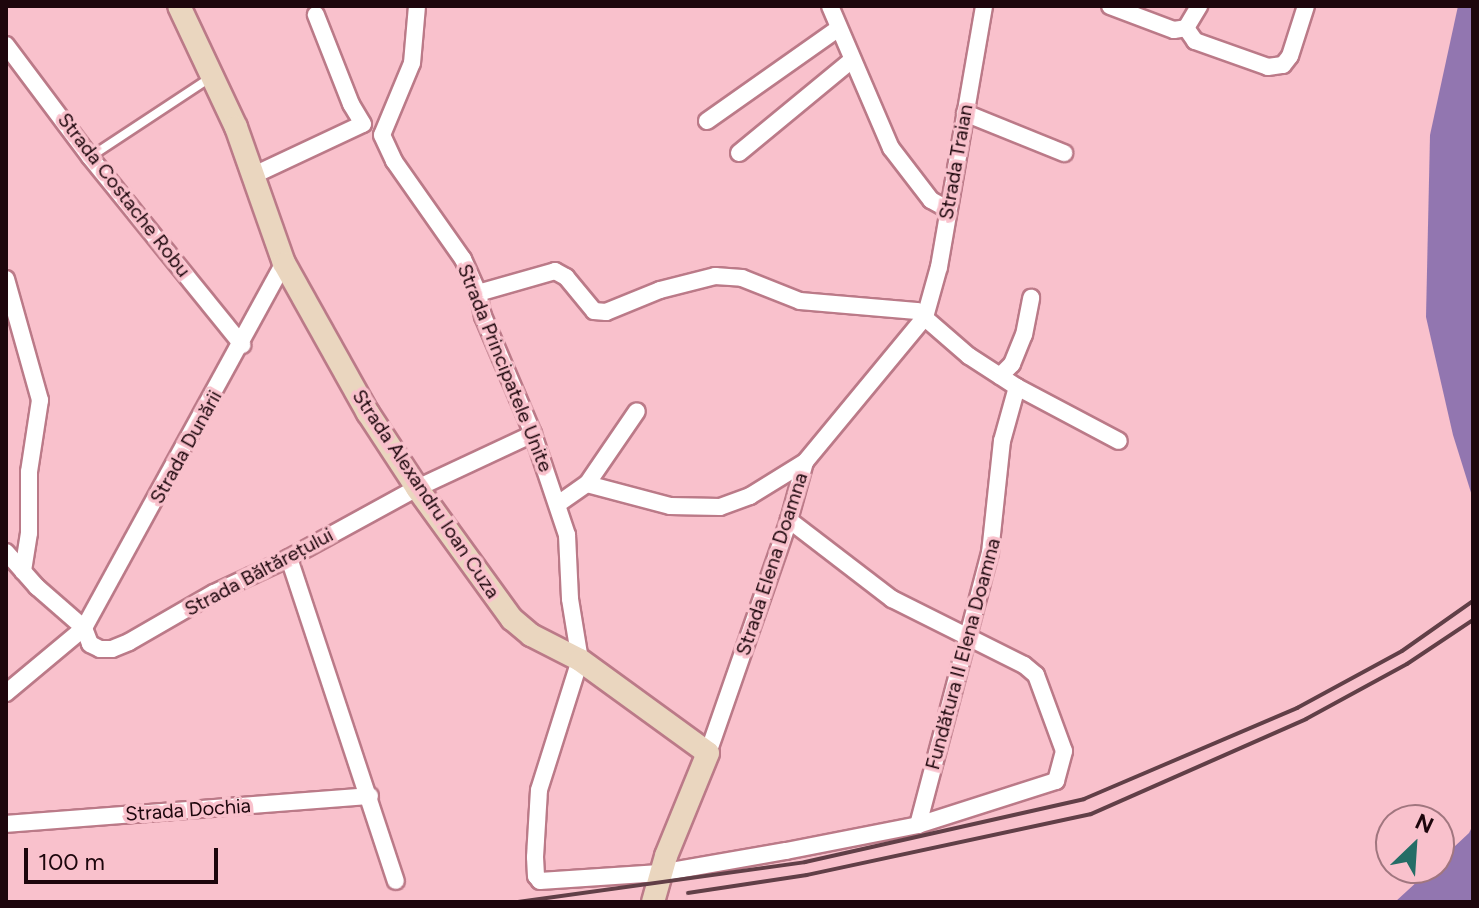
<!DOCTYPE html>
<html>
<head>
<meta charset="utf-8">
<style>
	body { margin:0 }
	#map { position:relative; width:1479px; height:908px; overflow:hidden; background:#f9c1cc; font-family:Figtree,sans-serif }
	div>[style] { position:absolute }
	.water>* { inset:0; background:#9276b0 }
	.roads { filter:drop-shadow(2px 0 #bb7a88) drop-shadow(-2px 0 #bb7a88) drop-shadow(0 2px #bb7a88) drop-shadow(0 -2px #bb7a88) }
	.lane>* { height:8px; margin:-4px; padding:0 4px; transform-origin:4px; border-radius:4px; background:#fff }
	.street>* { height:16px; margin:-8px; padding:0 8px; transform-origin:8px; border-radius:8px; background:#fff }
	.secondary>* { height:22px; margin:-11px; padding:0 11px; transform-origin:11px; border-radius:11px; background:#ead6bf }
	.rail>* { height:4px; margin:-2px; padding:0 2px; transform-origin:2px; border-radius:2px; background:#613f47 }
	span { translate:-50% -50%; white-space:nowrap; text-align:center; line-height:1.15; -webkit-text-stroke:7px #f9c1cc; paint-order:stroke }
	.street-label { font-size:20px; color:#1d060c }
	.frame { position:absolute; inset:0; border:8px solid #1d060c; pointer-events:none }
	.north { position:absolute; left:1375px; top:804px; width:80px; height:80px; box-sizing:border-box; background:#f9c1cc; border:2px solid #a1767f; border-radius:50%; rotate:25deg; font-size:22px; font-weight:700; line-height:32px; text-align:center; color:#1d060c }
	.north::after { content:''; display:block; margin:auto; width:28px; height:36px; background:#246d66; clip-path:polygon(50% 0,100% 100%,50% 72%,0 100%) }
	.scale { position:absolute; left:24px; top:848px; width:194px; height:36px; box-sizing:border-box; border:4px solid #1d060c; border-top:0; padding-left:10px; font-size:24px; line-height:28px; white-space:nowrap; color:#1d060c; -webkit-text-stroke:6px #f9c1cc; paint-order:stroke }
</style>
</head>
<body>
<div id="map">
	<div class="water">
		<div style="clip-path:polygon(1458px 6px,1473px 6px,1473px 499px,1453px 435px,1426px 317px,1430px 135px)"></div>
		<div style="clip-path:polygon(1473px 825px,1473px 902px,1395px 902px,1432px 868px,1439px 868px,1439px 861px,1469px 833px)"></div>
	</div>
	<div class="roads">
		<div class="lane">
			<div style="left:90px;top:157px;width:144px;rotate:-33.4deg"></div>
		</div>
		<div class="street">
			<div style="left:417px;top:6px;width:57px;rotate:95deg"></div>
			<div style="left:412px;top:63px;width:78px;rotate:112.6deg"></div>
			<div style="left:382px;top:135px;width:29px;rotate:65deg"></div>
			<div style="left:394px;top:161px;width:120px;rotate:54.9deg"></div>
			<div style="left:463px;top:259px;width:37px;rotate:66deg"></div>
			<div style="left:478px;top:293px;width:24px;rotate:78deg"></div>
			<div style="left:483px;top:316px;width:128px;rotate:67deg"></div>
			<div style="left:533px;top:434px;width:107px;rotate:71.4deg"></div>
			<div style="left:567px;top:535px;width:64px;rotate:87.3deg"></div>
			<div style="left:570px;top:599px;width:62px;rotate:80.7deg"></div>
			<div style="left:580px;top:660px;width:136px;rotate:107.5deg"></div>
			<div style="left:539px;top:790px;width:67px;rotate:93.4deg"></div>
			<div style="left:535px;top:857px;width:19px;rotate:87deg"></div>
			<div style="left:536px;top:876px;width:6px;rotate:51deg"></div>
			<div style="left:540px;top:881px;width:120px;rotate:-3.8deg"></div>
			<div style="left:660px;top:873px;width:128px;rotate:-9.9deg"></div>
			<div style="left:786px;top:851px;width:135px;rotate:-11.1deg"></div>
			<div style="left:918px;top:825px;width:145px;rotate:-17.7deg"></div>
			<div style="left:1056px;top:781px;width:31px;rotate:-75deg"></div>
			<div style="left:1064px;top:751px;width:81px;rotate:-110.2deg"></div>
			<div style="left:1036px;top:675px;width:16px;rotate:-140deg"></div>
			<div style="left:1024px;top:665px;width:148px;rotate:-153.4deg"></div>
			<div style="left:892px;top:599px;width:130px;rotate:-142.5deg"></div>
			<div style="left:830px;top:6px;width:155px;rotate:66.8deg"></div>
			<div style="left:891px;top:148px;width:66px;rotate:52.4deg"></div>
			<div style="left:931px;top:200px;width:18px;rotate:29deg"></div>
			<div style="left:1110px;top:6px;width:68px;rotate:20.6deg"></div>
			<div style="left:1174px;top:30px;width:12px;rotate:-9deg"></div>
			<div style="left:1186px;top:28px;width:26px;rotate:-59deg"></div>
			<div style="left:1186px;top:28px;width:16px;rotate:55deg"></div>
			<div style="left:1195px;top:41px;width:77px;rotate:19.6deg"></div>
			<div style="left:1268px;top:67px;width:15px;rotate:-8deg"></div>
			<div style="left:1283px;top:65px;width:11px;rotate:-52deg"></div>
			<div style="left:1290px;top:56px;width:52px;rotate:-72.3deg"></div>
			<div style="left:6px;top:45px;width:140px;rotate:53.1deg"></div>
			<div style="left:90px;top:157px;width:242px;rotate:51deg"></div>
			<div style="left:965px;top:113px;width:107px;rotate:22deg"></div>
			<div style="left:707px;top:121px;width:161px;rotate:-35.2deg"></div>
			<div style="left:739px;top:153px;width:146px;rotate:-39.5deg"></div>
			<div style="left:254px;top:175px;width:120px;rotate:-25.1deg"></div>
			<div style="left:363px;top:124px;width:23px;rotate:-121deg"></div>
			<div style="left:351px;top:104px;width:96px;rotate:-111.5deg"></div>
			<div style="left:6px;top:279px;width:126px;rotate:74.3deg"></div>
			<div style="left:40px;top:400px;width:73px;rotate:98.7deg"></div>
			<div style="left:29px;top:472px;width:61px;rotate:90deg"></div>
			<div style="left:29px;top:533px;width:39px;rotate:99deg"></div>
			<div style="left:478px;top:293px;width:80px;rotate:-15.9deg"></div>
			<div style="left:555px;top:271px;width:13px;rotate:29deg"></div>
			<div style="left:566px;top:277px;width:44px;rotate:50.5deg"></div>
			<div style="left:594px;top:311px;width:12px;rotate:5deg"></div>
			<div style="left:606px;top:312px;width:58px;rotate:-22.2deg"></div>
			<div style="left:660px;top:290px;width:57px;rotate:-14.3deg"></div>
			<div style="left:715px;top:276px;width:27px;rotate:4deg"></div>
			<div style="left:742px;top:278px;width:62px;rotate:21.6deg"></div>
			<div style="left:800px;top:301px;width:117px;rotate:4.9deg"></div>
			<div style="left:917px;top:311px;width:69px;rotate:40.9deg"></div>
			<div style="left:969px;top:356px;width:57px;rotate:32.9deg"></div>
			<div style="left:1017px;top:387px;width:115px;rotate:27.9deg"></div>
			<div style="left:1000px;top:376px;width:17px;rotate:-45deg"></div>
			<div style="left:1012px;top:364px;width:31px;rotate:-68deg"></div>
			<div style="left:1024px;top:335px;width:38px;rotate:-79deg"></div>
			<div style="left:587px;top:484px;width:86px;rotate:14.8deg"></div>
			<div style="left:670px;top:506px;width:50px;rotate:1.1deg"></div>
			<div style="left:720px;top:507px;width:32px;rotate:-20deg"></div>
			<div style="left:750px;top:496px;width:65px;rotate:-31.7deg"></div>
			<div style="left:558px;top:504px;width:35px;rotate:-35deg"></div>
			<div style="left:587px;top:484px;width:88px;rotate:-55.6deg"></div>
			<div style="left:6px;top:552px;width:47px;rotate:48.5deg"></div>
			<div style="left:37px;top:587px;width:62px;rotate:41.1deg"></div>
			<div style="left:84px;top:628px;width:416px;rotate:-61.3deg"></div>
			<div style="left:289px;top:558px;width:340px;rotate:71.7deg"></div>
			<div style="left:6px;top:693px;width:102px;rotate:-39.8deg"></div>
			<div style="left:84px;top:628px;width:17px;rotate:69deg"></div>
			<div style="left:90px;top:644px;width:11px;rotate:27deg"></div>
			<div style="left:100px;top:649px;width:12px"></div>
			<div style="left:112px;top:649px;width:18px;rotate:-22deg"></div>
			<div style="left:129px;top:642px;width:98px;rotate:-30deg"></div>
			<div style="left:214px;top:593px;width:83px;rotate:-25deg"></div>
			<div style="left:289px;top:558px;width:146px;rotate:-28.7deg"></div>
			<div style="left:417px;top:488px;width:128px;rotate:-25deg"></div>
			<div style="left:708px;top:753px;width:247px;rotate:-70.8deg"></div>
			<div style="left:789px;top:520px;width:60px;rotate:-74.6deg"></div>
			<div style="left:805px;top:462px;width:188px;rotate:-50.4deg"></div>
			<div style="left:925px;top:317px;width:52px;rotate:-74.4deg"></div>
			<div style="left:939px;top:267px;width:265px;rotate:-80.2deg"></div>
			<div style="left:6px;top:824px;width:365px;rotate:-4.4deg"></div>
			<div style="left:918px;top:825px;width:281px;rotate:-75.2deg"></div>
			<div style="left:990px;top:553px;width:113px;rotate:-83.9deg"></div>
			<div style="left:1002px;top:441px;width:56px;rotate:-74.5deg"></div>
		</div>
		<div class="secondary">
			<div style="left:179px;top:6px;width:134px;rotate:64.8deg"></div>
			<div style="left:236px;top:127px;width:144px;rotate:70.6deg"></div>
			<div style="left:284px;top:263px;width:172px;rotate:60.8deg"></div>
			<div style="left:368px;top:413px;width:90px;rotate:56.8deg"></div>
			<div style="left:417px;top:488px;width:162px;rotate:54.1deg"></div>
			<div style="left:512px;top:619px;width:25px;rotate:40deg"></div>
			<div style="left:531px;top:635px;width:55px;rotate:27deg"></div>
			<div style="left:580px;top:660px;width:158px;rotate:36deg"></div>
			<div style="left:708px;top:753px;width:111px;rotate:112.2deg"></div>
			<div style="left:666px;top:856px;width:48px;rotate:105.8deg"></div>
		</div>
	</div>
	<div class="rail">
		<div style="left:688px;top:893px;width:120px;rotate:-8.6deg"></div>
		<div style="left:807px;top:875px;width:290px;rotate:-12.1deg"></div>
		<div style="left:1091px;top:814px;width:235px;rotate:-23.8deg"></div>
		<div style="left:1306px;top:719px;width:115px;rotate:-28.6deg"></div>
		<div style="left:1407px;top:664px;width:79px;rotate:-33.7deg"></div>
		<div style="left:518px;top:902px;width:290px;rotate:-7.9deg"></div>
		<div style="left:805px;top:862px;width:286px;rotate:-12.7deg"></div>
		<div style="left:1084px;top:799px;width:232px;rotate:-23.1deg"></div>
		<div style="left:1297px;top:708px;width:119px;rotate:-28.5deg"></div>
		<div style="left:1402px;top:651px;width:87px;rotate:-35.2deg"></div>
	</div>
	<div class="street-label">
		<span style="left:956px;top:162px;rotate:-80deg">Strada Traian</span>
		<span style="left:124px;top:195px;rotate:52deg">Strada Costache Robu</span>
		<span style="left:505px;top:368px;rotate:68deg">Strada Principatele Unite</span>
		<span style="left:186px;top:447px;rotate:-61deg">Strada Dunării</span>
		<span style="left:426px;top:494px;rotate:56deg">Strada Alexandru Ioan Cuza</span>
		<span style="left:772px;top:564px;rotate:-72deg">Strada Elena Doamna</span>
		<span style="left:259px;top:572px;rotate:-28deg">Strada Băltărețului</span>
		<span style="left:963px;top:654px;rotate:-75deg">Fundătura II Elena Doamna</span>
		<span style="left:188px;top:810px;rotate:-4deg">Strada Dochia</span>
	</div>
	<div class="frame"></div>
	<div class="north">N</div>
	<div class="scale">100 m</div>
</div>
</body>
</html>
